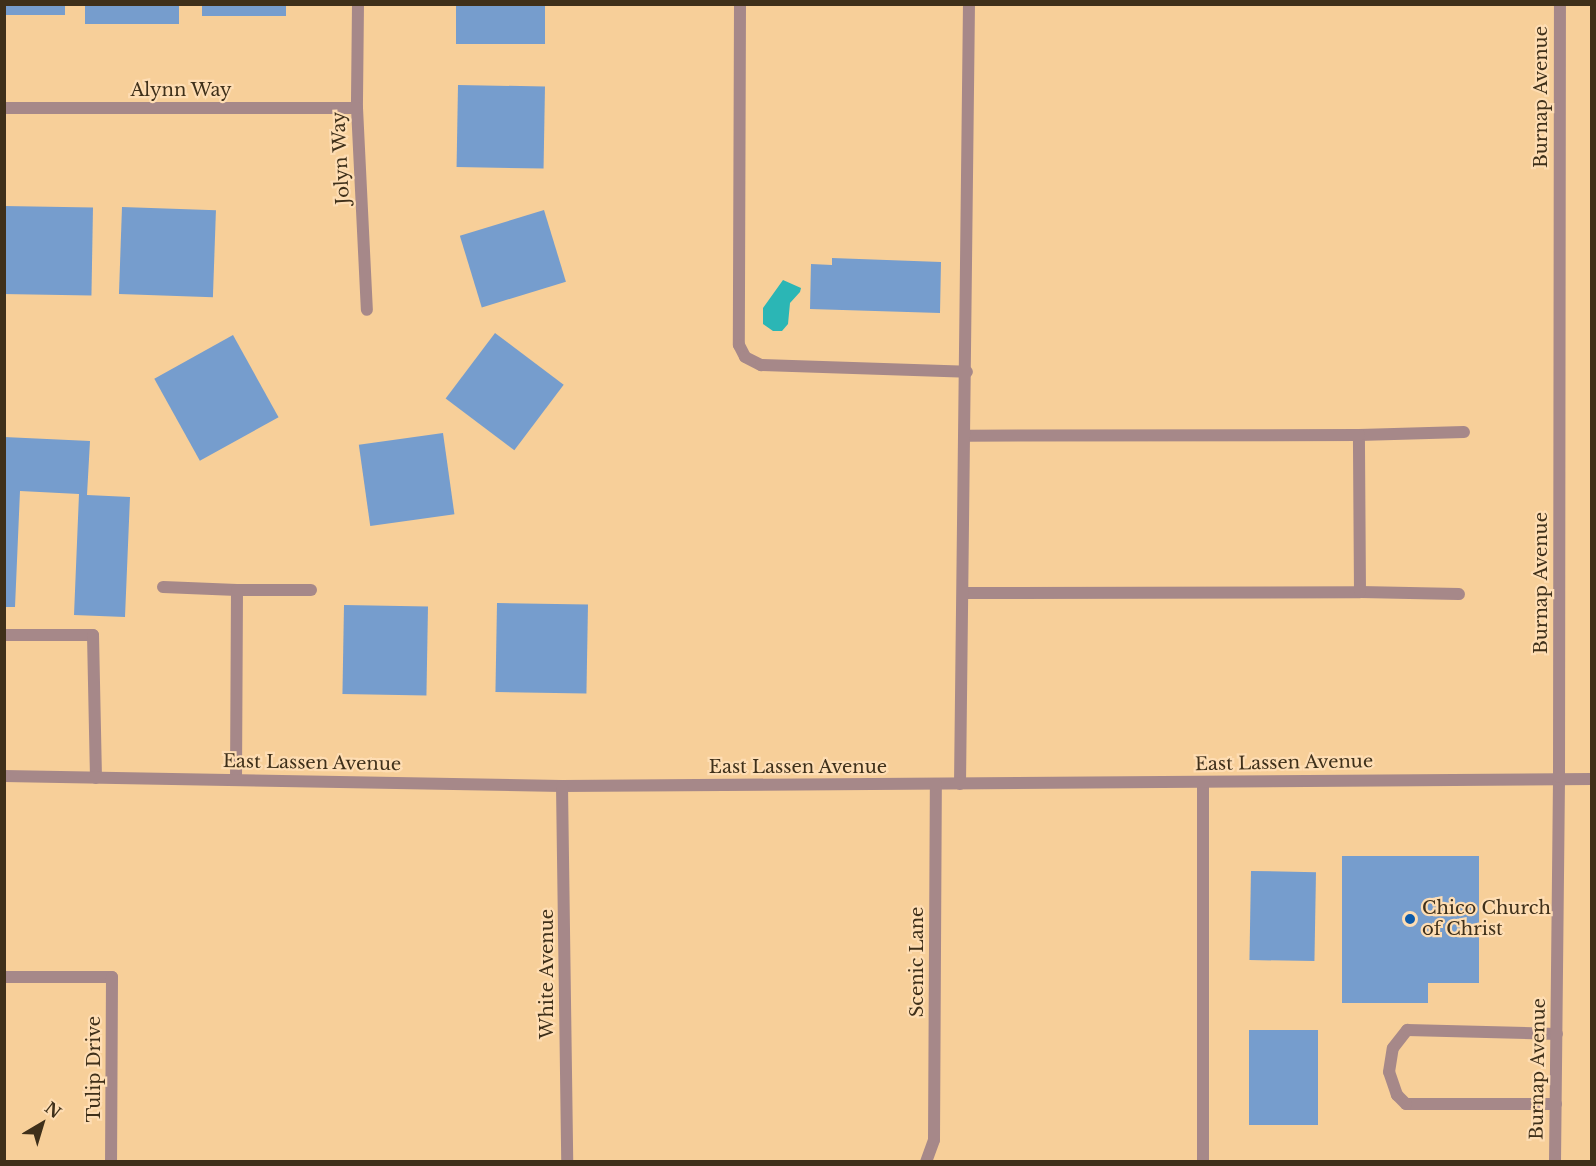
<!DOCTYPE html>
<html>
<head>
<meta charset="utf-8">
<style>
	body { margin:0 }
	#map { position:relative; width:1596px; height:1166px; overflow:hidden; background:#f7cf99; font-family:"Libre Baskerville",serif }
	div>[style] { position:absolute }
	.water>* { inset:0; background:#2bb6b5 }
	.building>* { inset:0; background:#769dcd; transform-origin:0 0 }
	.service>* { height:12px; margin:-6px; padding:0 6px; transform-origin:6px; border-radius:6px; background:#a68889 }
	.minor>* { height:12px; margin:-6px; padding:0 6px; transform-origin:6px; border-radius:6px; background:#a68889 }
	.dots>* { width:16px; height:16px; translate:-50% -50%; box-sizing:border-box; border:3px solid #feddb3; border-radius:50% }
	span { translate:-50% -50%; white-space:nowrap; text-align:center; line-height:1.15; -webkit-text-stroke:4.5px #feddb3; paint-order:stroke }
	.street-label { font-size:18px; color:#3f301a }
	.poi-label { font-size:18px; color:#3f301a }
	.left { translate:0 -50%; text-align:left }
	.frame { position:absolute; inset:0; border:6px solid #3f301a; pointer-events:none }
	.north { position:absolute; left:12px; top:1094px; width:60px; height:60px; -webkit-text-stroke:4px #feddb3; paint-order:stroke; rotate:38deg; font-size:16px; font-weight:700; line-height:24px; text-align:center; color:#3f301a }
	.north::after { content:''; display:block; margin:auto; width:21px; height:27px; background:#3f301a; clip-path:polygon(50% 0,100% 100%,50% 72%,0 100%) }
</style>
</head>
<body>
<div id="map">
	<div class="water">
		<div style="clip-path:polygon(783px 280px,801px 288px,800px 292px,790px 303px,788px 324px,782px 331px,773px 331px,763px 324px,763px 308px)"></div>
	</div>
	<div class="building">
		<div style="left:4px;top:4px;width:61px;height:11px"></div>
		<div style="left:85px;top:4px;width:94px;height:20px"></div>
		<div style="left:456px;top:4px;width:89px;height:40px"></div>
		<div style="left:202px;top:5px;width:84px;height:11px"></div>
		<div style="left:458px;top:85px;width:87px;height:82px;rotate:1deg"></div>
		<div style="left:4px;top:206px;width:89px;height:88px;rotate:1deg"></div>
		<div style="left:122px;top:207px;width:94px;height:87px;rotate:2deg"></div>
		<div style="left:544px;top:210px;width:75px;height:88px;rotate:73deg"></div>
		<div style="clip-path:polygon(832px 258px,941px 262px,940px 313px,810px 309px,811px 264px,832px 265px)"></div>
		<div style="left:495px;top:333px;width:86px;height:82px;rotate:37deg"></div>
		<div style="left:233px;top:335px;width:94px;height:90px;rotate:61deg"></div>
		<div style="left:443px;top:433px;width:82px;height:85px;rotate:82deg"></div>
		<div style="clip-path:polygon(4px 437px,90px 441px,87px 495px,130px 497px,125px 617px,74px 615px,79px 494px,20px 491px,15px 607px,4px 607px)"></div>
		<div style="left:497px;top:603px;width:91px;height:89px;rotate:1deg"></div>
		<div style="left:344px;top:605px;width:84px;height:89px;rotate:1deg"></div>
		<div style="clip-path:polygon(1342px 856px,1479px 856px,1479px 983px,1428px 983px,1428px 1003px,1342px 1003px)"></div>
		<div style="left:1251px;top:871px;width:65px;height:89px;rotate:1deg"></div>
		<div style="left:1249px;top:1030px;width:69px;height:95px"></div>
	</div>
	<div class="service">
		<div style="left:740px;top:4px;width:341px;rotate:90.2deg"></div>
		<div style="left:739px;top:345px;width:13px;rotate:63deg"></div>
		<div style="left:745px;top:357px;width:18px;rotate:27deg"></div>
		<div style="left:761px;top:365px;width:206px;rotate:1.9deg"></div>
		<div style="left:1359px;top:435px;width:105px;rotate:-1.6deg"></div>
		<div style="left:163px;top:587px;width:74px;rotate:2.3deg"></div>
		<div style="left:237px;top:590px;width:190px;rotate:90.3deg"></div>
		<div style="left:237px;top:590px;width:74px"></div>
		<div style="left:1360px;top:592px;width:99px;rotate:1.2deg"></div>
		<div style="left:964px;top:593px;width:396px;rotate:-0.1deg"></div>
		<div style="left:1360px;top:592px;width:157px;rotate:-90.4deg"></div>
		<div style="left:1359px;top:435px;width:393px;rotate:179.9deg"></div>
		<div style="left:4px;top:635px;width:89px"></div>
		<div style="left:93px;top:635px;width:143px;rotate:88.8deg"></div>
		<div style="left:960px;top:784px;width:780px;rotate:-89.34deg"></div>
		<div style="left:1556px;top:1104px;width:150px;rotate:180deg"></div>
		<div style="left:1406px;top:1104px;width:13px;rotate:-135deg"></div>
		<div style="left:1397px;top:1095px;width:24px;rotate:-109deg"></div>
		<div style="left:1389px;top:1072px;width:24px;rotate:-81deg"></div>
		<div style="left:1393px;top:1048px;width:23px;rotate:-52deg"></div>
		<div style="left:1407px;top:1030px;width:150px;rotate:1.5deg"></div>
		<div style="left:926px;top:1162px;width:23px;rotate:-70deg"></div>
		<div style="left:1203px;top:1162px;width:380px;rotate:-90deg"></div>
	</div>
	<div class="minor">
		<div style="left:358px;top:4px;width:104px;rotate:90.6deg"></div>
		<div style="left:357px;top:108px;width:202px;rotate:87.2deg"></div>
		<div style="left:4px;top:108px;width:353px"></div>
		<div style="left:4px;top:776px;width:558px;rotate:1.03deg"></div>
		<div style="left:562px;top:786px;width:1030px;rotate:-0.39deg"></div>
		<div style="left:562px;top:786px;width:376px;rotate:89.2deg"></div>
		<div style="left:4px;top:977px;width:108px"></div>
		<div style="left:112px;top:977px;width:185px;rotate:90.3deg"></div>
		<div style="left:934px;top:1140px;width:356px;rotate:-89.7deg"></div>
		<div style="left:1555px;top:1162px;width:385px;rotate:-89.4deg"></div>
		<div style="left:1559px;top:777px;width:773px;rotate:-89.93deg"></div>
	</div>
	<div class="dots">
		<div style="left:1410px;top:919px;background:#0e5baa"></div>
	</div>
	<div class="street-label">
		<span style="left:181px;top:90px">Alynn Way</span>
		<span style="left:1541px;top:97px;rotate:-90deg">Burnap Avenue</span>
		<span style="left:341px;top:158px;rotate:-93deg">Jolyn Way</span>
		<span style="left:1541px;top:583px;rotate:-90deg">Burnap Avenue</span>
		<span style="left:312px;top:763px;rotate:1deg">East Lassen Avenue</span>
		<span style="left:1284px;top:763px;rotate:-1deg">East Lassen Avenue</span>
		<span style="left:798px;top:767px">East Lassen Avenue</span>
		<span style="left:917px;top:962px;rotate:-90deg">Scenic Lane</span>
		<span style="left:547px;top:974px;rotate:-90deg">White Avenue</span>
		<span style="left:94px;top:1069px;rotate:-90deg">Tulip Drive</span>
		<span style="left:1538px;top:1069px;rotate:-89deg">Burnap Avenue</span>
	</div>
	<div class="poi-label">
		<span class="left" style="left:1422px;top:919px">Chico Church<br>of Christ</span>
	</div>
	<div class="frame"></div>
	<div class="north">N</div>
</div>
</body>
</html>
